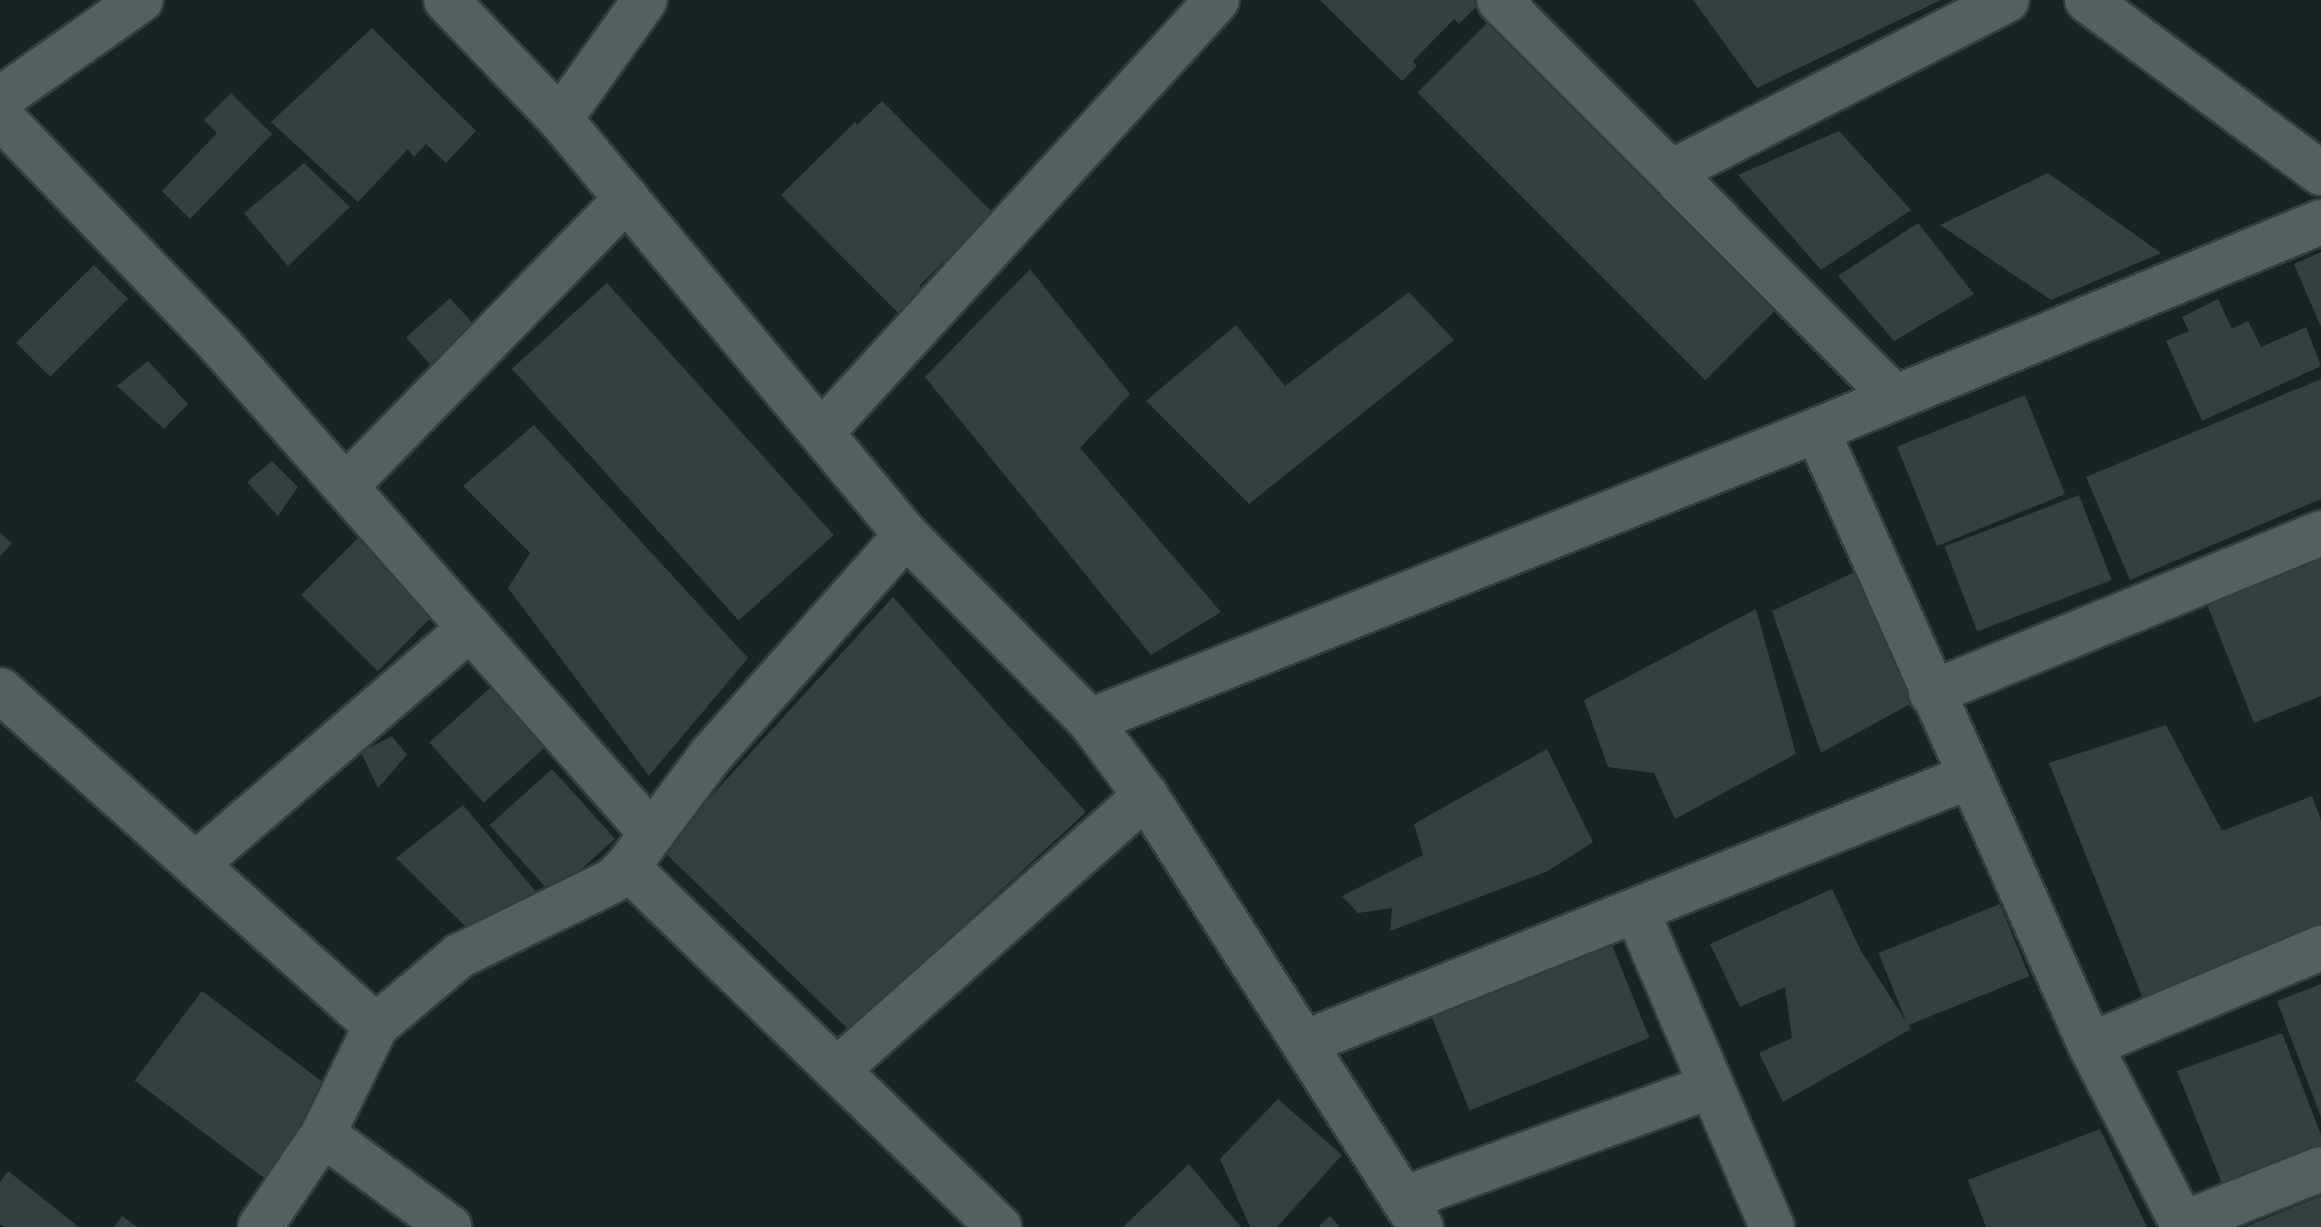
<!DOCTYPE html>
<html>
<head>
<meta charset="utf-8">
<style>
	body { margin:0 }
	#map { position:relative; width:2321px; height:1227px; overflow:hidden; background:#162425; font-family:"PT Sans Narrow",sans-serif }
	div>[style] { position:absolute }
	.building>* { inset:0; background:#314041; transform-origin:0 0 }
	.roads { filter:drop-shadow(2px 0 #333d3e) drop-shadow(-2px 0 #333d3e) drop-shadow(0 2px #333d3e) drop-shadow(0 -2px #333d3e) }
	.street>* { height:44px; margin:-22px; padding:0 22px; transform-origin:22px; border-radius:22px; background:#516162 }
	span { translate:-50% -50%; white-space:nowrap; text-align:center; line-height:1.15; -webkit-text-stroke:6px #060c0c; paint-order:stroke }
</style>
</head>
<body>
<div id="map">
	<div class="building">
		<div style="clip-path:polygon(1320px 0,1483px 0,1459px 24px,1454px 19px,1413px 61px,1417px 66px,1402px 81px)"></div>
		<div style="clip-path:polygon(1693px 0,1941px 0,1757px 88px)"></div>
		<div style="left:1491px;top:19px;width:407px;height:104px;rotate:45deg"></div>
		<div style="clip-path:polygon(372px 28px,476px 131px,446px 163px,426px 144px,414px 157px,408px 149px,358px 202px,271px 122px)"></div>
		<div style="clip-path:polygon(231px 93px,272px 134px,190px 219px,162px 191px,217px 133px,204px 120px)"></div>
		<div style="clip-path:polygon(882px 101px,993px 213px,919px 286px,929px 296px,905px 320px,781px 195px,855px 122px,857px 125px)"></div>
		<div style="clip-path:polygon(1839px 131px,1911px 210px,1821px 270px,1738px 175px)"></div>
		<div style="clip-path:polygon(304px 163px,350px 207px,288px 266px,244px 213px)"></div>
		<div style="clip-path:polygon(2048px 173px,2161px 253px,2051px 300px,1940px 225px)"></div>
		<div style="clip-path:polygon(1918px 223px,1974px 294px,1894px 341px,1838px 276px)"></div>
		<div style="clip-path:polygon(2321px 252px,2321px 327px,2294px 264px)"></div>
		<div style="left:94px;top:265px;width:48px;height:110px;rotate:45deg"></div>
		<div style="clip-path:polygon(1030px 269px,1130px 394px,1080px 448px,1221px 612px,1151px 655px,925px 377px)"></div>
		<div style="left:607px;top:283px;width:339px;height:128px;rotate:48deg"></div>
		<div style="clip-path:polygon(1409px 292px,1454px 340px,1249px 504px,1146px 401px,1236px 325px,1285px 386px)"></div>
		<div style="left:450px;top:298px;width:43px;height:59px;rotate:48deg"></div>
		<div style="clip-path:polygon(2218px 299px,2232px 329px,2248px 321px,2261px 347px,2306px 327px,2321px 366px,2202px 421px,2166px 341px,2189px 331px,2182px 317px)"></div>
		<div style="clip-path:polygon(148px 361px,188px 404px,164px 429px,117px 386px)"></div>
		<div style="clip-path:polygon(2321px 379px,2321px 499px,2130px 580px,2086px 477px)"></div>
		<div style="left:2025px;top:395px;width:107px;height:138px;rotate:68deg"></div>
		<div style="clip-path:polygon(534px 425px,748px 658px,649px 776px,508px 588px,530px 553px,463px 486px)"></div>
		<div style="clip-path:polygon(272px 461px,298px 487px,278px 516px,247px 482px)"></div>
		<div style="left:2079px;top:495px;width:91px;height:144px;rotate:69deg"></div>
		<div style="left:367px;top:529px;width:108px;height:93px;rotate:45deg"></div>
		<div style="clip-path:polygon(0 533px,12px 543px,0 556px)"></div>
		<div style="clip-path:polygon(2321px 546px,2321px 696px,2254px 723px,2203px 594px)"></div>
		<div style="clip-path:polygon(1861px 569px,1912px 703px,1821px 753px,1772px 611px)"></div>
		<div style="clip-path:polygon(893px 597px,1086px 812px,849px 1030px,662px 850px)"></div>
		<div style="clip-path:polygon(1756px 609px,1796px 754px,1675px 819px,1654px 773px,1608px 767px,1584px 700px)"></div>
		<div style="left:491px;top:687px;width:81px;height:83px;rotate:48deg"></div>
		<div style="clip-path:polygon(2166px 725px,2222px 831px,2312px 796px,2321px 820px,2321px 935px,2145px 1004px,2049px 763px)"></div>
		<div style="clip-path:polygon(392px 736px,407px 755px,378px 788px,361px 752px)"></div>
		<div style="clip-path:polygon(1547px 749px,1593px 842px,1546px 872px,1390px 931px,1392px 908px,1358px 913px,1342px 896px,1423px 855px,1414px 824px)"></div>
		<div style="left:552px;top:769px;width:94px;height:84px;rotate:48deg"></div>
		<div style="clip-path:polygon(463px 805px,542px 899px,468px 929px,396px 858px)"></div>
		<div style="clip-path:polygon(1832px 889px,1861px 951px,1911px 1029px,1783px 1102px,1759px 1053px,1792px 1038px,1785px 987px,1740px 1007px,1710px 944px)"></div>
		<div style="left:2000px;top:904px;width:78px;height:131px;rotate:68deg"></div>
		<div style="left:1612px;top:945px;width:100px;height:194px;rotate:68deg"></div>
		<div style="clip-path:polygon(2321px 984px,2321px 1117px,2277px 1001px)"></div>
		<div style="left:202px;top:991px;width:166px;height:112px;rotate:37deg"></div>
		<div style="clip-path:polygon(2282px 1033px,2321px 1135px,2321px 1157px,2227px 1196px,2177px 1071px)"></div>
		<div style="clip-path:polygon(1278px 1099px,1342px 1155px,1277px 1227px,1250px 1227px,1220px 1159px)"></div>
		<div style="clip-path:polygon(2100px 1129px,2147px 1227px,1986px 1227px,1968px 1180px)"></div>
		<div style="clip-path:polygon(1189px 1164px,1241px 1227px,1123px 1227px)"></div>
		<div style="clip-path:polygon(8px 1171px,79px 1227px,4px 1227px,0 1224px,0 1182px)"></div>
		<div style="clip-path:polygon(2321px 1196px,2321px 1227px,2244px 1227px)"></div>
		<div style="clip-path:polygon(122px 1216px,137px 1227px,114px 1227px)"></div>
		<div style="clip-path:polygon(1330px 1216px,1340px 1227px,1318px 1227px)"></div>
	</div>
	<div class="roads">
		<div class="street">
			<div style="left:446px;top:0;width:165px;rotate:46.2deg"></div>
			<div style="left:560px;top:119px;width:541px;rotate:50.25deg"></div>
			<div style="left:906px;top:535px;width:262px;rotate:45.3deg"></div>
			<div style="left:1090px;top:721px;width:94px;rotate:53.3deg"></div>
			<div style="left:1146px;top:796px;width:511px;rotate:57.46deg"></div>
			<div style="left:1499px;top:0;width:560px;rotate:45.14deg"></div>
			<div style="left:2087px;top:0;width:291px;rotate:36.5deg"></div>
			<div style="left:0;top:99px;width:172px;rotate:-35.1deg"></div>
			<div style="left:0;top:116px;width:320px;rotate:46.1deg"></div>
			<div style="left:222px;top:347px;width:648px;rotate:48.56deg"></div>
			<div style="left:560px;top:119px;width:146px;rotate:-54.5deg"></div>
			<div style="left:1671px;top:172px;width:377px;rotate:-27.1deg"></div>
			<div style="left:1817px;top:430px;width:673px;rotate:66.06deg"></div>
			<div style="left:2090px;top:1045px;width:205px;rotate:62.7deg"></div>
			<div style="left:822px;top:432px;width:585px;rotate:-47.56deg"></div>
			<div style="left:346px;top:486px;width:402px;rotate:-45.7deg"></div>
			<div style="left:0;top:690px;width:504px;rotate:41.78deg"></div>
			<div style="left:1931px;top:693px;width:422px;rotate:-22.3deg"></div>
			<div style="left:1090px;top:721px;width:783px;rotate:-21.81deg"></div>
			<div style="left:1817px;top:430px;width:545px;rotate:-22.43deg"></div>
			<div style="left:196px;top:864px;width:362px;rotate:-40.7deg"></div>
			<div style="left:627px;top:867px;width:518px;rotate:44.06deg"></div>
			<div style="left:1637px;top:912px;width:343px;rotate:66.8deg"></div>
			<div style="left:1304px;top:1043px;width:718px;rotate:-21.82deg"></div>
			<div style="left:2090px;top:1045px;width:251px;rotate:-22.8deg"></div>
			<div style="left:838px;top:1069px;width:412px;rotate:-41.6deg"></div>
			<div style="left:323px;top:1134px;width:157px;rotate:36.4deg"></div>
			<div style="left:1403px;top:1199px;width:326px;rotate:-20.1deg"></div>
			<div style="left:2182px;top:1224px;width:149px;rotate:-21.6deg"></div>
			<div style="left:260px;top:1227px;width:112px;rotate:-55.9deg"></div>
			<div style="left:323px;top:1134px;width:120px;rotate:-63.9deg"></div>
			<div style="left:376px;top:1026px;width:109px;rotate:-40.1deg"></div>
			<div style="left:459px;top:956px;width:170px;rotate:-26.1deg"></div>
			<div style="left:612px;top:881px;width:21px;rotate:-43deg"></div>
			<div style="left:627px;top:867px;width:139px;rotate:-53.2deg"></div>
			<div style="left:710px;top:756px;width:295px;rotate:-48.4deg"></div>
		</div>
	</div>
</div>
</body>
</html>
